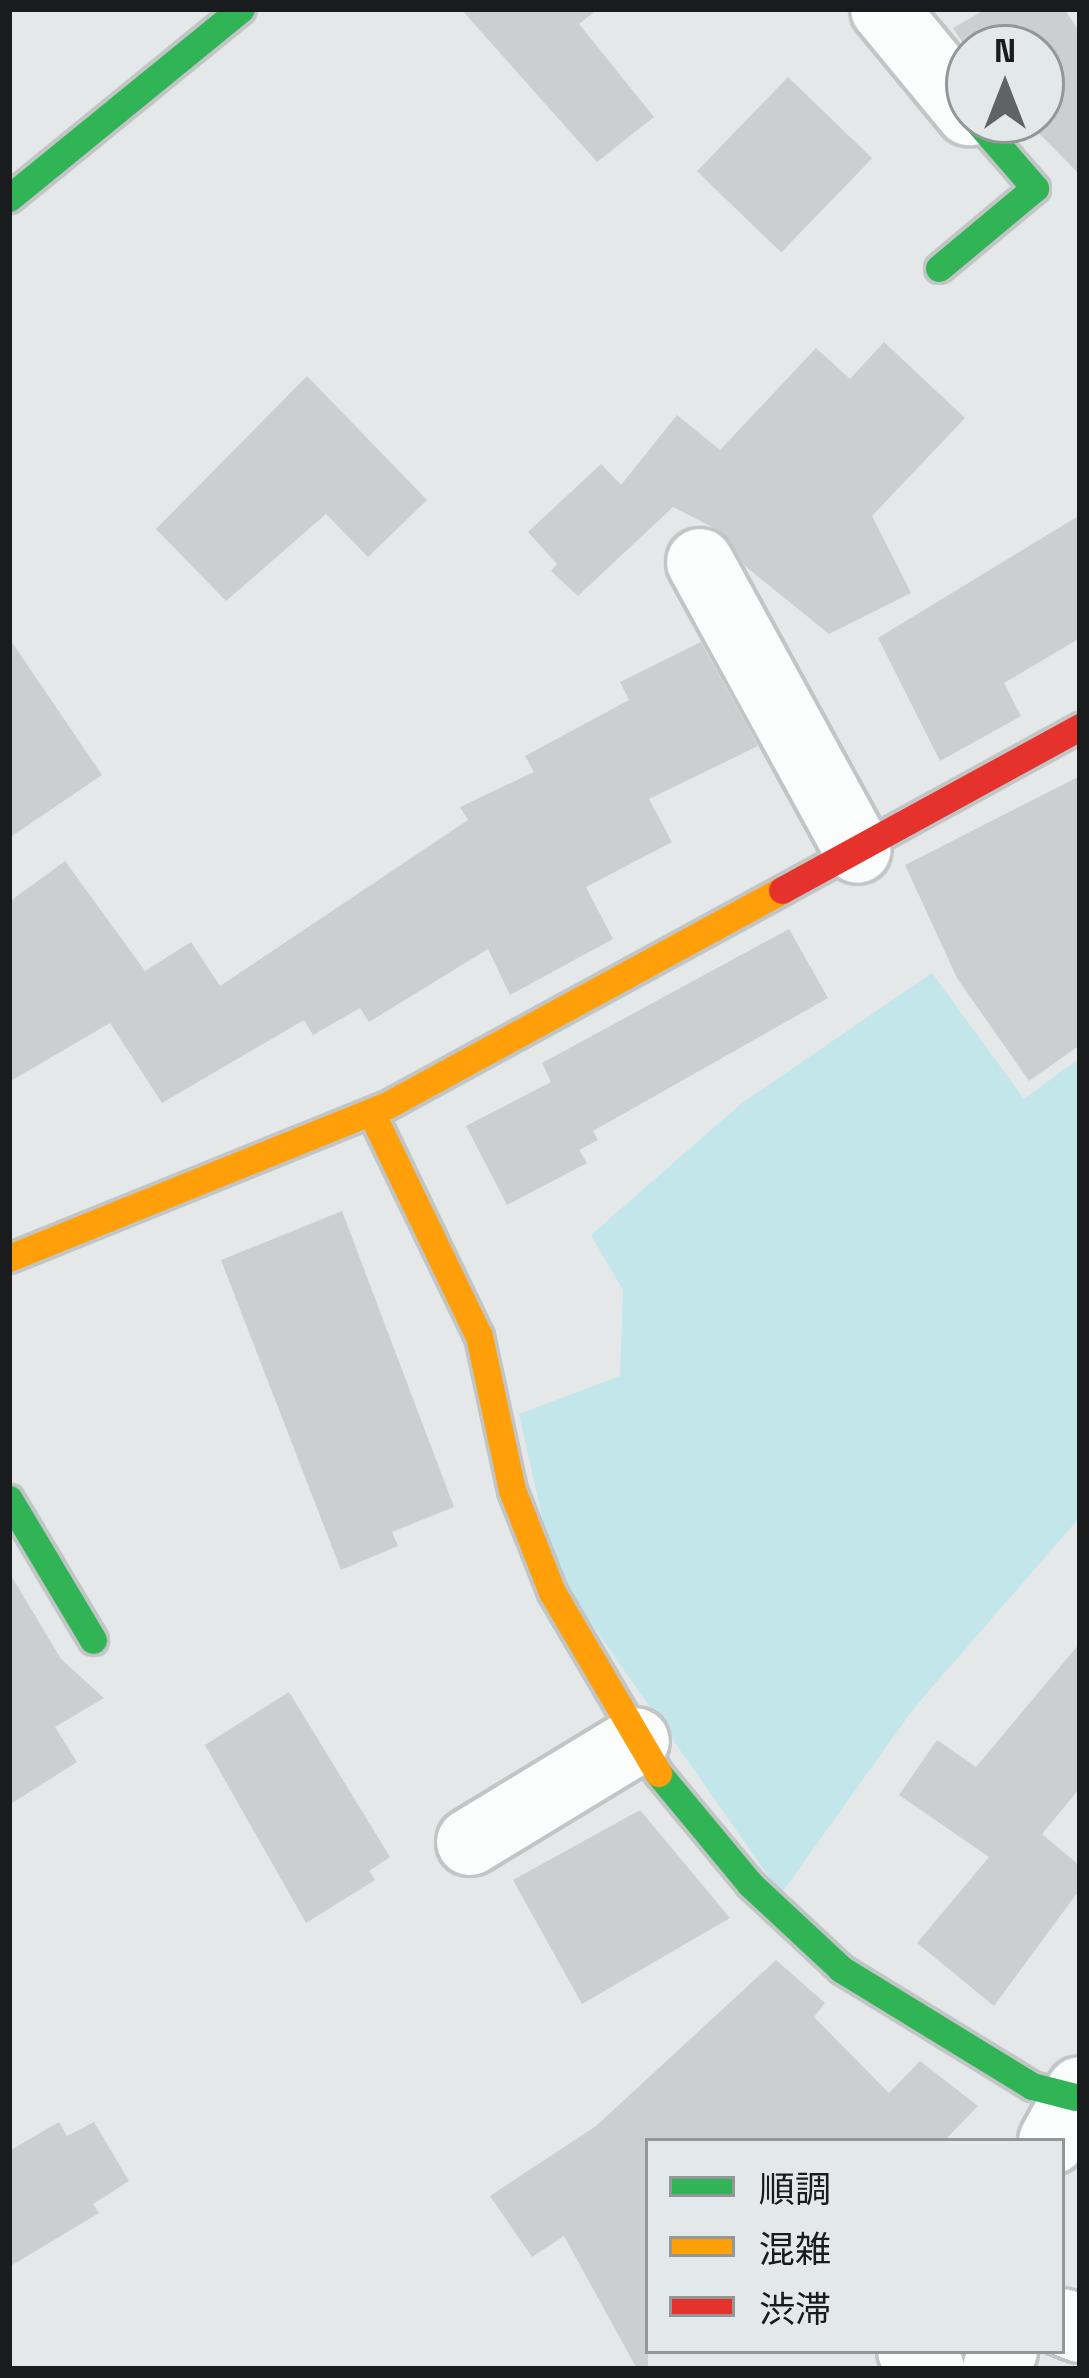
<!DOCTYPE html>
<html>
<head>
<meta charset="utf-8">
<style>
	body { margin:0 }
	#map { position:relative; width:1089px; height:2378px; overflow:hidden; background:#e4e8e9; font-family:"Space Grotesk","Noto Sans JP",sans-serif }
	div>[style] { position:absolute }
	.green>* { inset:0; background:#c2e6e9 }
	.building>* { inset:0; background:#cccfd0; transform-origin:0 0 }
	.roads { filter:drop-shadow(3px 0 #c2c5c6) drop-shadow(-3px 0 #c2c5c6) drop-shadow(0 3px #c2c5c6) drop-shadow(0 -3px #c2c5c6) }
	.street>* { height:66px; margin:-33px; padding:0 33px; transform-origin:33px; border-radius:33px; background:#fbfcfc }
	.fast>* { height:27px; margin:-13.5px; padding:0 13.5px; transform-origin:13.5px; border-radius:13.5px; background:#30b455 }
	.slow>* { height:27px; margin:-13.5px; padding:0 13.5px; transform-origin:13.5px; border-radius:13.5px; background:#ff9f0a }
	.jam>* { height:27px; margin:-13.5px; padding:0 13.5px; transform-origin:13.5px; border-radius:13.5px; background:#e5322d }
	span { translate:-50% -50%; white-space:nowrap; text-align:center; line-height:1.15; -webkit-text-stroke:12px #e3e9ea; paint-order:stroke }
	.frame { position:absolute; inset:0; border:12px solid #191b1c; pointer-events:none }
	.legend { position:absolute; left:645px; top:2138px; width:420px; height:216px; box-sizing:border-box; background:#e3e9ea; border:3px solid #929798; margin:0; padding:15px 21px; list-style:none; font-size:36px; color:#191b1c }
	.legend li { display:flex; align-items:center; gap:24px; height:60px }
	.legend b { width:60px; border:3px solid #929798 }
	.north { position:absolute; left:945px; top:24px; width:120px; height:120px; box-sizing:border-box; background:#e3e9ea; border:3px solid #929798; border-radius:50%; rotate:0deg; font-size:33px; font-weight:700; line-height:48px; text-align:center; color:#191b1c }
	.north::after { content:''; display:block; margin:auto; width:42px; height:54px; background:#606364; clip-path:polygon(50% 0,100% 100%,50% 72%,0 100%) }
</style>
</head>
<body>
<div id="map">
	<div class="green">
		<div style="clip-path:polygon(932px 973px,1024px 1099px,1080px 1058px,1080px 1517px,914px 1708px,781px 1894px,554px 1570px,519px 1414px,620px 1376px,623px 1290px,591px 1235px,742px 1103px)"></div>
	</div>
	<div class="building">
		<div style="clip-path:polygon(461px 9px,598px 9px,579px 24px,654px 117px,597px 162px)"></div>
		<div style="clip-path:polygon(986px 9px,1064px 9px,1080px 32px,1080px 175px,1026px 120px,1041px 120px,1041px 48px,969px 52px,953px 28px)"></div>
		<div style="left:788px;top:77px;width:117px;height:131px;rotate:44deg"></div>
		<div style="clip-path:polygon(884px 342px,965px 418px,872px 516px,911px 593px,829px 634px,745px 566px,720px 531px,673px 507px,578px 596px,551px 571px,557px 564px,528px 532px,601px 464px,621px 485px,677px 415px,720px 450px,816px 348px,850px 379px)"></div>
		<div style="clip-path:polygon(307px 376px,427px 500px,368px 557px,326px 514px,226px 601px,156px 529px)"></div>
		<div style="clip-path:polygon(1080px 515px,1080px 638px,1004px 683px,1021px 716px,940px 761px,878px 638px)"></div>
		<div style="clip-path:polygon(9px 638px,102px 775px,9px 838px)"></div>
		<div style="clip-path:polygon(701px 642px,758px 746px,649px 799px,672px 842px,586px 887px,613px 939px,510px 995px,488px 949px,369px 1022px,360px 1008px,313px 1035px,304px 1020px,162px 1103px,110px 1023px,9px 1082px,9px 902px,65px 861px,145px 971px,191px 942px,220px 986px,468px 820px,460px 807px,534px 772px,525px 756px,629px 700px,620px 682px)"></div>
		<div style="clip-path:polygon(1080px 776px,1080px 1045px,1029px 1081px,957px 978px,905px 865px)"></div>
		<div style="clip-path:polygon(789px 929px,828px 998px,593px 1131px,598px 1140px,579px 1150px,587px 1163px,507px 1205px,466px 1126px,551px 1082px,542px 1063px)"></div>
		<div style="clip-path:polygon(342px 1211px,454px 1507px,392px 1532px,398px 1546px,341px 1570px,221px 1260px)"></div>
		<div style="clip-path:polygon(9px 1572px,61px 1659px,104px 1698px,55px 1727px,77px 1762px,9px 1805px)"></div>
		<div style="clip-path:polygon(1080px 1643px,1080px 1788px,1042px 1834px,1080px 1866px,1080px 1889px,994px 2006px,917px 1943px,989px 1857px,899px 1795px,937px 1740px,976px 1767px)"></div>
		<div style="clip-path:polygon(289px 1692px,390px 1857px,369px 1871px,375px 1880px,306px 1923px,205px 1745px)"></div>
		<div style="clip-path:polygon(640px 1810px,730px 1918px,582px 2004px,513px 1880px)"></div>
		<div style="clip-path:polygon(776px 1960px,825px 2003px,814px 2017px,889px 2093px,920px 2061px,978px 2106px,944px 2141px,648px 2141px,648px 2369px,637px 2369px,564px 2236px,532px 2257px,490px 2196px,596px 2126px)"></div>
		<div style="clip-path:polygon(59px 2122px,67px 2136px,94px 2122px,129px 2181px,93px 2204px,99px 2213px,9px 2267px,9px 2151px)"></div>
	</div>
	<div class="roads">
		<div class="street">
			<div style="left:884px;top:9px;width:134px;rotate:50.5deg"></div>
			<div style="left:700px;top:562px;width:328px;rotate:61.3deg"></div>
			<div style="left:470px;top:1842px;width:194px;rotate:-31.3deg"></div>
			<div style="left:1052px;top:2141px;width:58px;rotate:-61.2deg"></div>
			<div style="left:1062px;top:2322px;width:19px;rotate:21deg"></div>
			<div style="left:911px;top:2351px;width:27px;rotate:42deg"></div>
			<div style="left:996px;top:2369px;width:20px;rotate:-66deg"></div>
		</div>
		<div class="fast">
			<div style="left:9px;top:198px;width:299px;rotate:-39.2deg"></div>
			<div style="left:939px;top:268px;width:125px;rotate:-39.8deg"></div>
			<div style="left:1035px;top:188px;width:90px;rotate:-130.9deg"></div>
			<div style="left:9px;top:1499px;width:164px;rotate:59.2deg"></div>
			<div style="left:658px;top:1773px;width:144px;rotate:50.3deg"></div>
			<div style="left:750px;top:1884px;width:125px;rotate:43deg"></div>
			<div style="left:841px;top:1969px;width:224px;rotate:31.5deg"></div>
			<div style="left:1032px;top:2086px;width:44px;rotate:14.3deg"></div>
		</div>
		<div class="slow">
			<div style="left:371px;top:1112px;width:249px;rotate:64.3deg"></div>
			<div style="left:479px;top:1336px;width:157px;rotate:77.9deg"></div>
			<div style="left:512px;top:1490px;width:110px;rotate:68.6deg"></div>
			<div style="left:552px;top:1592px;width:210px;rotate:59.6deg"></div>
			<div style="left:9px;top:1258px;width:406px;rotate:-22deg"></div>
			<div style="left:386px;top:1106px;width:451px;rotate:-28.6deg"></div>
		</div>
		<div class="jam">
			<div style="left:782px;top:890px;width:340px;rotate:-28.7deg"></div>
		</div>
	</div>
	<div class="frame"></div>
	<ul class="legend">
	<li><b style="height:15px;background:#30b455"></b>順調</li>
	<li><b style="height:15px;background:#ff9f0a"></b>混雑</li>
	<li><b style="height:15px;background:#e5322d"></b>渋滞</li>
	</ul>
	<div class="north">N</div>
</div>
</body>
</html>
